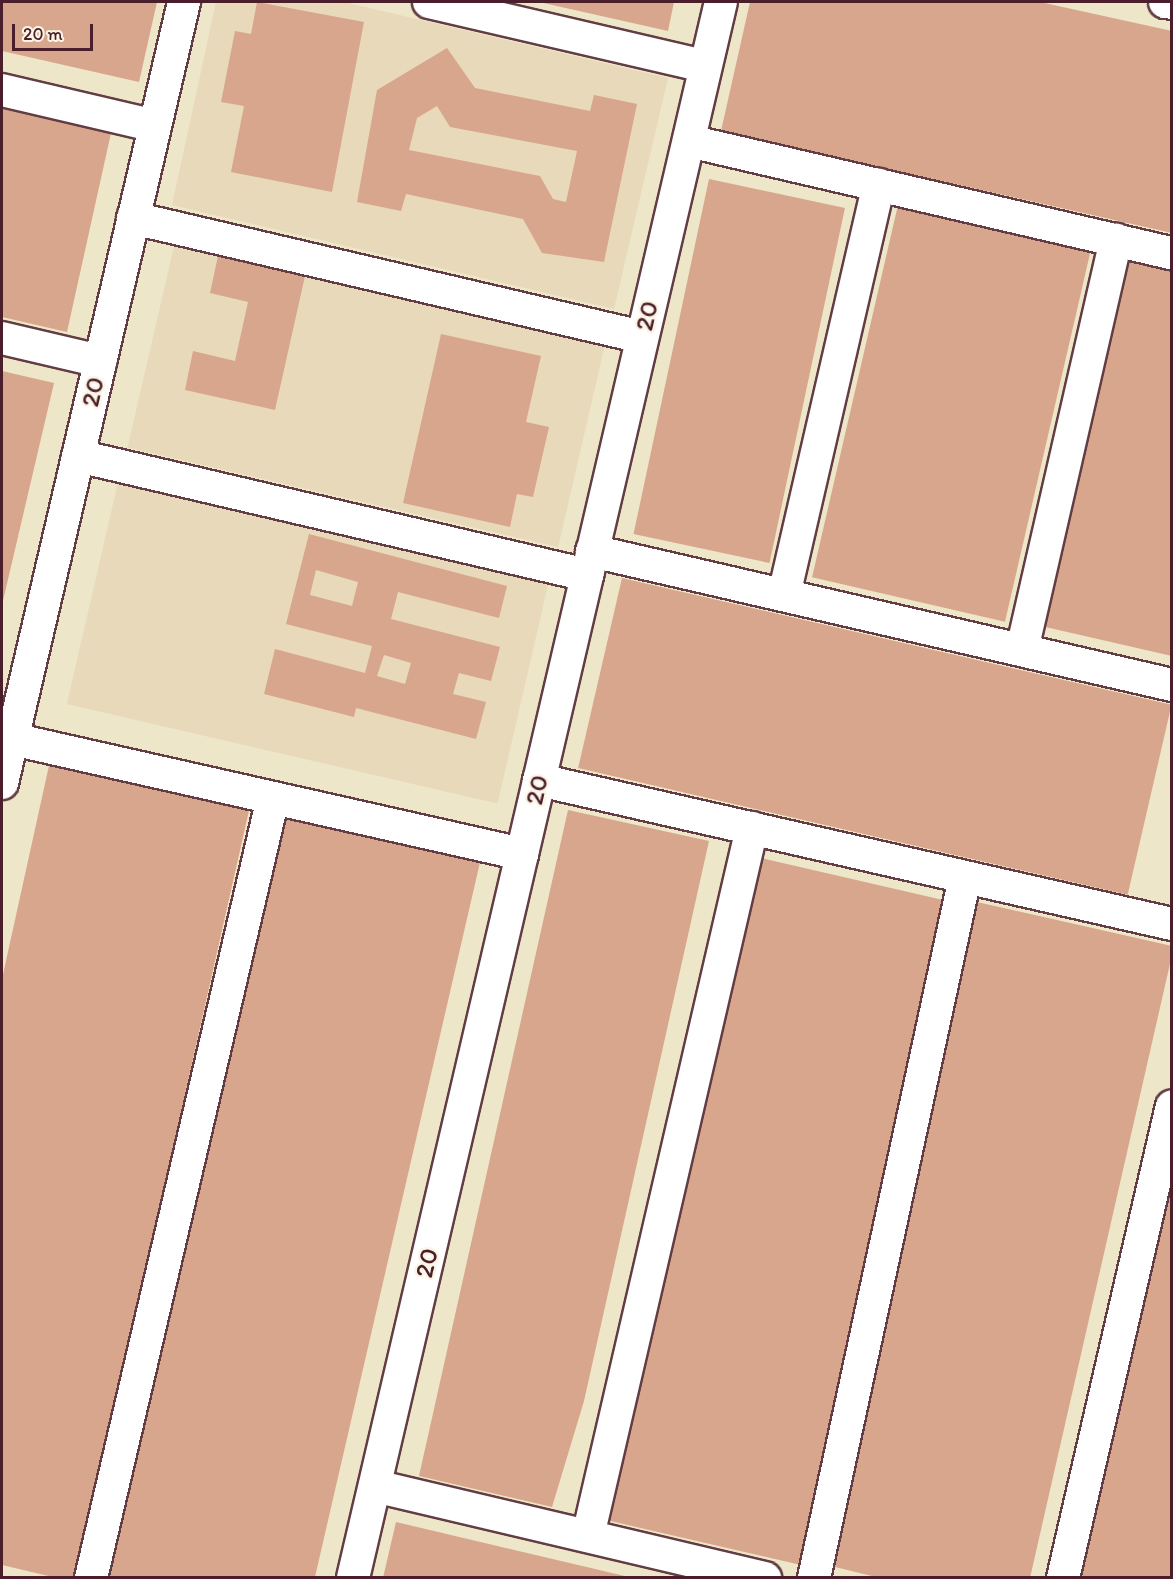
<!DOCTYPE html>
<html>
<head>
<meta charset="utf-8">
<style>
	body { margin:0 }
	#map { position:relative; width:1173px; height:1579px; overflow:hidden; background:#ede6c8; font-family:Itim,sans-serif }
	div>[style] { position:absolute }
	.built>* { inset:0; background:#e8d9ba; transform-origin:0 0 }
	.building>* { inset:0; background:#d8a68d; transform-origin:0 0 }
	.roads { filter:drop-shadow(2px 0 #623d43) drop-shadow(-2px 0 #623d43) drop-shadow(0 2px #623d43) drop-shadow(0 -2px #623d43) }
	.minor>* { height:32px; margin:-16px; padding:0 16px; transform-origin:16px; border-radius:16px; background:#fff }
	span { translate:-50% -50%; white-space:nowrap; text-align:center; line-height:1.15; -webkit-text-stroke:5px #fcf5e5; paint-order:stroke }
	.street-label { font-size:26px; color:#4a1f2b }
	.frame { position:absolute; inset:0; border:3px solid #4a1f2b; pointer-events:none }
	.scale { position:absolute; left:12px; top:24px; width:81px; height:27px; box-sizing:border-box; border:3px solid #4a1f2b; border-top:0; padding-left:8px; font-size:18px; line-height:21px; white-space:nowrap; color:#4a1f2b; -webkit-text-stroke:4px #fcf5e5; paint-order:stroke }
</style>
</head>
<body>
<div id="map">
	<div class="built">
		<div style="clip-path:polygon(216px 2px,344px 2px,668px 78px,614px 309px,172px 205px)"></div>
		<div style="left:175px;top:242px;width:442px;height:211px;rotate:13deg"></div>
		<div style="left:119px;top:478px;width:442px;height:232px;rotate:13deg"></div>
	</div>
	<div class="building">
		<div style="clip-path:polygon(2px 2px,157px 2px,139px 82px,2px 51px)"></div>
		<div style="clip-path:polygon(257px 2px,364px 22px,332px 192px,231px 172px,244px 106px,221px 102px,235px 31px,251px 34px)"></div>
		<div style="clip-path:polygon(539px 2px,674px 2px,668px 31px)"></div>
		<div style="clip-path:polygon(750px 2px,1040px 2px,1172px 31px,1172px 233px,721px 131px)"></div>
		<div style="clip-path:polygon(evenodd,447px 48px,475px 88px,590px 111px,594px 95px,637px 104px,604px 262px,542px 253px,523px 219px,406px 194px,401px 211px,357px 202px,377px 90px,447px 48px,437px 106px,450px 127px,577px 151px,566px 202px,553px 199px,540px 176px,409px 150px,417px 118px,437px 106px)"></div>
		<div style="clip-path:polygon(2px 108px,111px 133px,67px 332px,2px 317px)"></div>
		<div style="left:709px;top:179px;width:139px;height:363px;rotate:12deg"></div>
		<div style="left:898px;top:205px;width:198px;height:382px;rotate:13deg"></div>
		<div style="clip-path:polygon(1128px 252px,1172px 262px,1172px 656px,1041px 626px)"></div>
		<div style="clip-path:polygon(218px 256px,305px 276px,275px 410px,185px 390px,193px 351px,235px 361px,248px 302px,210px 293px)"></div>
		<div style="clip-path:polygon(441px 334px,541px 356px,526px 422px,549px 427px,533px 497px,517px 494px,510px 527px,403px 503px)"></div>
		<div style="clip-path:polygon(2px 371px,54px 383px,2px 605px)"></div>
		<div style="clip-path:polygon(evenodd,309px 534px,507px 586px,499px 618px,398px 592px,391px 619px,500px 647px,491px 681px,459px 673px,453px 694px,486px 702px,476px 739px,356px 708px,354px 717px,264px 694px,275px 649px,365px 673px,372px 646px,286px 624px,309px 534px,316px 570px,358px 582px,352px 606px,310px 595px,316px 570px,309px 534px,384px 655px,411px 663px,405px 684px,377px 676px,384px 655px)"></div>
		<div style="left:622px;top:578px;width:564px;height:195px;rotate:13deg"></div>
		<div style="clip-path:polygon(50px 761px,250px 806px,76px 1578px,57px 1578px,2px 1565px,2px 979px)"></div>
		<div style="clip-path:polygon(568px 810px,709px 841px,584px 1401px,552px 1507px,419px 1476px)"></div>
		<div style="left:282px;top:813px;width:204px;height:784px;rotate:13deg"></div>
		<div style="left:757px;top:857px;width:201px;height:680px;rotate:13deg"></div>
		<div style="clip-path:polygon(977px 902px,1172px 946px,1172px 955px,1030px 1578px,880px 1578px,827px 1565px)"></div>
		<div style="clip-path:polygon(1172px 1162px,1172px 1578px,1074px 1578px)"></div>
		<div style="clip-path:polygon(396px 1522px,629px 1577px,629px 1578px,383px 1578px)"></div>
	</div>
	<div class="roads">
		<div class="minor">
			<div style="left:429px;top:2px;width:283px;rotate:13.1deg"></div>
			<div style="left:1165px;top:2px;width:7px;rotate:8deg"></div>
			<div style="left:2px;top:90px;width:157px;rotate:13.2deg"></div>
			<div style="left:689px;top:141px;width:496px;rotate:13.1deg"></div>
			<div style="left:133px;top:218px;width:523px;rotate:13.16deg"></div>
			<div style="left:2px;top:338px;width:101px;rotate:13.2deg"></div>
			<div style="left:78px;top:456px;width:523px;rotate:13.16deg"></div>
			<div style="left:592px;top:551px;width:595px;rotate:13.01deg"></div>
			<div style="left:784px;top:595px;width:421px;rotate:-77deg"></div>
			<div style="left:1022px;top:650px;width:421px;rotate:-77.1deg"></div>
			<div style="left:12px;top:739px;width:523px;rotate:12.71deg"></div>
			<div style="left:539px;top:780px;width:649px;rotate:12.82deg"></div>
			<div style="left:2px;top:783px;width:802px;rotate:-76.88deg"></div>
			<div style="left:375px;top:1486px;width:401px;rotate:13.3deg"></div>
			<div style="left:588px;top:1536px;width:727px;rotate:-76.96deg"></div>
			<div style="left:91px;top:1578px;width:801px;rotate:-76.87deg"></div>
			<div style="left:353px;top:1578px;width:1618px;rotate:-76.86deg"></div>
			<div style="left:814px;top:1578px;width:717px;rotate:-77.84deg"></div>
			<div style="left:1063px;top:1578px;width:484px;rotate:-77deg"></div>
		</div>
	</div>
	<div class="street-label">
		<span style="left:647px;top:316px;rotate:-77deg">20</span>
		<span style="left:93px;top:392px;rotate:-77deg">20</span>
		<span style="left:537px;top:790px;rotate:-77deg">20</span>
		<span style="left:427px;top:1263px;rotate:-77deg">20</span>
	</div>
	<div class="frame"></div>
	<div class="scale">20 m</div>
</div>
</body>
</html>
